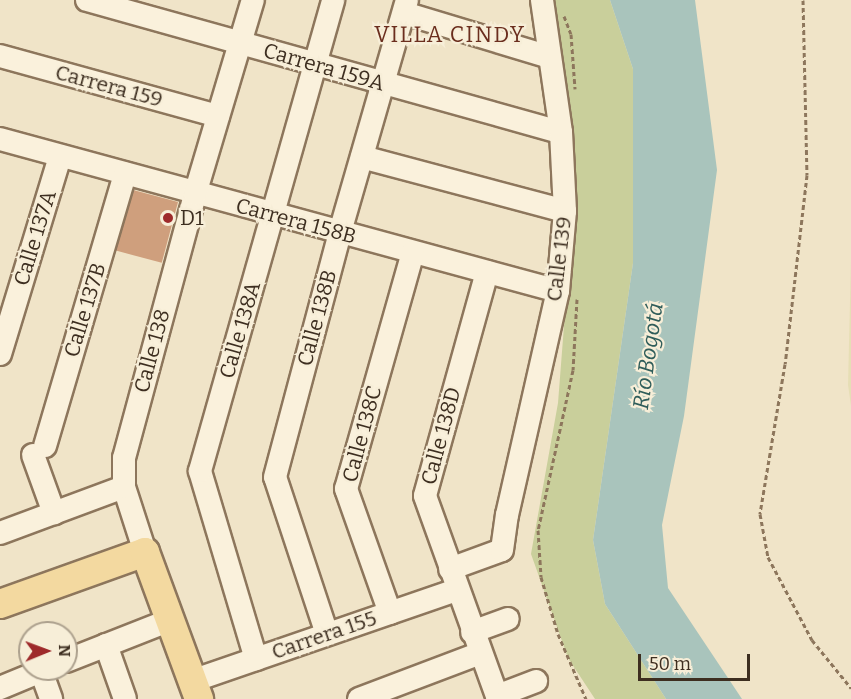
<!DOCTYPE html>
<html>
<head>
<meta charset="utf-8">
<style>
	body { margin:0 }
	#map { position:relative; width:851px; height:699px; overflow:hidden; background:#f0e4c8; font-family:Bitter,serif }
	div>[style] { position:absolute }
	.farmland>* { inset:0; background:#e6deb5 }
	.green>* { inset:0; background:#c9cf9b }
	.water>* { inset:0; background:#a9c4bc }
	.building>* { inset:0; background:#cf9f7d; transform-origin:0 0 }
	.path>* { height:3px; margin-top:-1.5px; transform-origin:0; background:repeating-linear-gradient(90deg,#8d765c 0 4.5px,transparent 0 7.5px) }
	.roads { filter:drop-shadow(2px 0 #8d765c) drop-shadow(-2px 0 #8d765c) drop-shadow(0 2px #8d765c) drop-shadow(0 -2px #8d765c) }
	.minor>* { height:22px; margin:-11px; padding:0 11px; transform-origin:11px; border-radius:11px; background:#faf1dc }
	.major>* { height:28px; margin:-14px; padding:0 14px; transform-origin:14px; border-radius:14px; background:#f3d9a0 }
	.dots>* { width:16px; height:16px; translate:-50% -50%; box-sizing:border-box; border:3px solid #f7eed8; border-radius:50% }
	span { translate:-50% -50%; white-space:nowrap; text-align:center; line-height:1.15; -webkit-text-stroke:4.5px #f7eed8; paint-order:stroke }
	.street-label { font-size:21px; color:#3d2e20 }
	.poi-label { font-size:21px; color:#3d2e20 }
	.left { translate:0 -50%; text-align:left }
	.neighbourhood-label { font-size:22px; color:#6b2e1e; letter-spacing:1.5px }
	.water-label { font-size:22px; color:#2f5d5a; font-style:italic }
	.north { position:absolute; left:18px; top:621px; width:60px; height:60px; box-sizing:border-box; background:#f7eed8; border:2px solid #ada18e; border-radius:50%; rotate:89deg; font-size:16px; font-weight:700; line-height:24px; text-align:center; color:#3d2e20 }
	.north::after { content:''; display:block; margin:auto; width:21px; height:27px; background:#9e2a2b; clip-path:polygon(50% 0,100% 100%,50% 72%,0 100%) }
	.scale { position:absolute; left:638px; top:654px; width:112px; height:27px; box-sizing:border-box; border:3px solid #3d2e20; border-top:0; padding-left:8px; font-size:18px; line-height:21px; white-space:nowrap; color:#3d2e20; -webkit-text-stroke:4px #f7eed8; paint-order:stroke }
</style>
</head>
<body>
<div id="map">
	<div class="farmland">
		<div style="clip-path:polygon(851px 259px,851px 406px,848px 385px)"></div>
	</div>
	<div class="green">
		<div style="clip-path:polygon(545px 0,610px 0,633px 69px,633px 263px,593px 540px,605px 604px,666px 699px,595px 699px,568px 658px,531px 554px,558px 403px,565px 313px,567px 98px)"></div>
	</div>
	<div class="water">
		<div style="clip-path:polygon(610px 0,695px 0,717px 170px,684px 416px,662px 525px,668px 588px,742px 699px,666px 699px,605px 604px,593px 540px,633px 263px,633px 69px)"></div>
	</div>
	<div class="building">
		<div style="left:122px;top:187px;width:58px;height:63px;rotate:15deg"></div>
	</div>
	<div class="path">
		<div style="left:803px;top:0;width:175px;rotate:88.7deg"></div>
		<div style="left:807px;top:175px;width:190px;rotate:96.6deg"></div>
		<div style="left:785px;top:364px;width:152px;rotate:99.5deg"></div>
		<div style="left:760px;top:514px;width:44px;rotate:79.5deg"></div>
		<div style="left:768px;top:557px;width:94px;rotate:62.1deg"></div>
		<div style="left:812px;top:640px;width:62px;rotate:50.9deg"></div>
		<div style="left:564px;top:16px;width:19px;rotate:69deg"></div>
		<div style="left:571px;top:34px;width:55px;rotate:85.8deg"></div>
		<div style="left:577px;top:299px;width:71px;rotate:93.2deg"></div>
		<div style="left:573px;top:370px;width:164px;rotate:102.3deg"></div>
		<div style="left:538px;top:530px;width:47px;rotate:86.3deg"></div>
		<div style="left:541px;top:577px;width:59px;rotate:73.4deg"></div>
		<div style="left:558px;top:634px;width:71px;rotate:66.7deg"></div>
	</div>
	<div class="roads">
		<div class="minor">
			<div style="left:87px;top:0;width:492px;rotate:15.6deg"></div>
			<div style="left:404px;top:13px;width:152px;rotate:16.8deg"></div>
			<div style="left:0;top:56px;width:226px;rotate:15.4deg"></div>
			<div style="left:0;top:139px;width:578px;rotate:15.24deg"></div>
			<div style="left:362px;top:157px;width:210px;rotate:14.9deg"></div>
			<div style="left:487px;top:272px;width:232px;rotate:105.5deg"></div>
			<div style="left:425px;top:496px;width:216px;rotate:70.2deg"></div>
			<div style="left:0;top:354px;width:207px;rotate:-73.1deg"></div>
			<div style="left:45px;top:446px;width:284px;rotate:-73.6deg"></div>
			<div style="left:33px;top:455px;width:62px;rotate:70.1deg"></div>
			<div style="left:0;top:533px;width:132px;rotate:-20.4deg"></div>
			<div style="left:145px;top:552px;width:68px;rotate:-107.9deg"></div>
			<div style="left:124px;top:487px;width:29px;rotate:-90deg"></div>
			<div style="left:124px;top:458px;width:273px;rotate:-74.9deg"></div>
			<div style="left:195px;top:194px;width:202px;rotate:-73.4deg"></div>
			<div style="left:450px;top:569px;width:55px;rotate:-20.1deg"></div>
			<div style="left:502px;top:550px;width:35px;rotate:-82deg"></div>
			<div style="left:507px;top:515px;width:230px;rotate:-77.2deg"></div>
			<div style="left:558px;top:291px;width:80px;rotate:-85deg"></div>
			<div style="left:565px;top:211px;width:79px;rotate:-92.9deg"></div>
			<div style="left:561px;top:132px;width:133px;rotate:-98.2deg"></div>
			<div style="left:390px;top:613px;width:132px;rotate:-109.5deg"></div>
			<div style="left:346px;top:489px;width:246px;rotate:-74.2deg"></div>
			<div style="left:472px;top:632px;width:38px;rotate:-20deg"></div>
			<div style="left:327px;top:634px;width:165px;rotate:-108.3deg"></div>
			<div style="left:275px;top:477px;width:253px;rotate:-75.1deg"></div>
			<div style="left:340px;top:232px;width:241px;rotate:-73.9deg"></div>
			<div style="left:106px;top:645px;width:57px;rotate:70.6deg"></div>
			<div style="left:256px;top:659px;width:196px;rotate:-106.6deg"></div>
			<div style="left:200px;top:471px;width:489px;rotate:-74.2deg"></div>
			<div style="left:66px;top:661px;width:112px;rotate:-21.5deg"></div>
			<div style="left:41px;top:671px;width:30px;rotate:70deg"></div>
			<div style="left:192px;top:681px;width:280px;rotate:-19deg"></div>
			<div style="left:0;top:688px;width:50px;rotate:-22.4deg"></div>
			<div style="left:497px;top:696px;width:42px;rotate:-21deg"></div>
			<div style="left:359px;top:699px;width:130px;rotate:-20.7deg"></div>
		</div>
		<div class="major">
			<div style="left:0;top:604px;width:154px;rotate:-19.7deg"></div>
			<div style="left:145px;top:552px;width:157px;rotate:69.8deg"></div>
		</div>
	</div>
	<div class="dots">
		<div style="left:168px;top:218px;background:#9e2a2b"></div>
	</div>
	<div class="street-label">
		<span style="left:324px;top:67px;rotate:16deg">Carrera 159A</span>
		<span style="left:109px;top:86px;rotate:15deg">Carrera 159</span>
		<span style="left:296px;top:221px;rotate:15deg">Carrera 158B</span>
		<span style="left:35px;top:238px;rotate:-73deg">Calle 137A</span>
		<span style="left:559px;top:259px;rotate:-83deg">Calle 139</span>
		<span style="left:85px;top:310px;rotate:-73deg">Calle 137B</span>
		<span style="left:317px;top:318px;rotate:-75deg">Calle 138B</span>
		<span style="left:240px;top:330px;rotate:-74deg">Calle 138A</span>
		<span style="left:152px;top:351px;rotate:-75deg">Calle 138</span>
		<span style="left:362px;top:434px;rotate:-75deg">Calle 138C</span>
		<span style="left:441px;top:436px;rotate:-75deg">Calle 138D</span>
		<span style="left:324px;top:635px;rotate:-19deg">Carrera 155</span>
	</div>
	<div class="poi-label">
		<span class="left" style="left:180px;top:218px">D1</span>
	</div>
	<div class="neighbourhood-label">
		<span style="left:450px;top:35px">VILLA CINDY</span>
	</div>
	<div class="water-label">
		<span style="left:648px;top:356px;rotate:-82deg">Río Bogotá</span>
	</div>
	<div class="north">N</div>
	<div class="scale">50 m</div>
</div>
</body>
</html>
